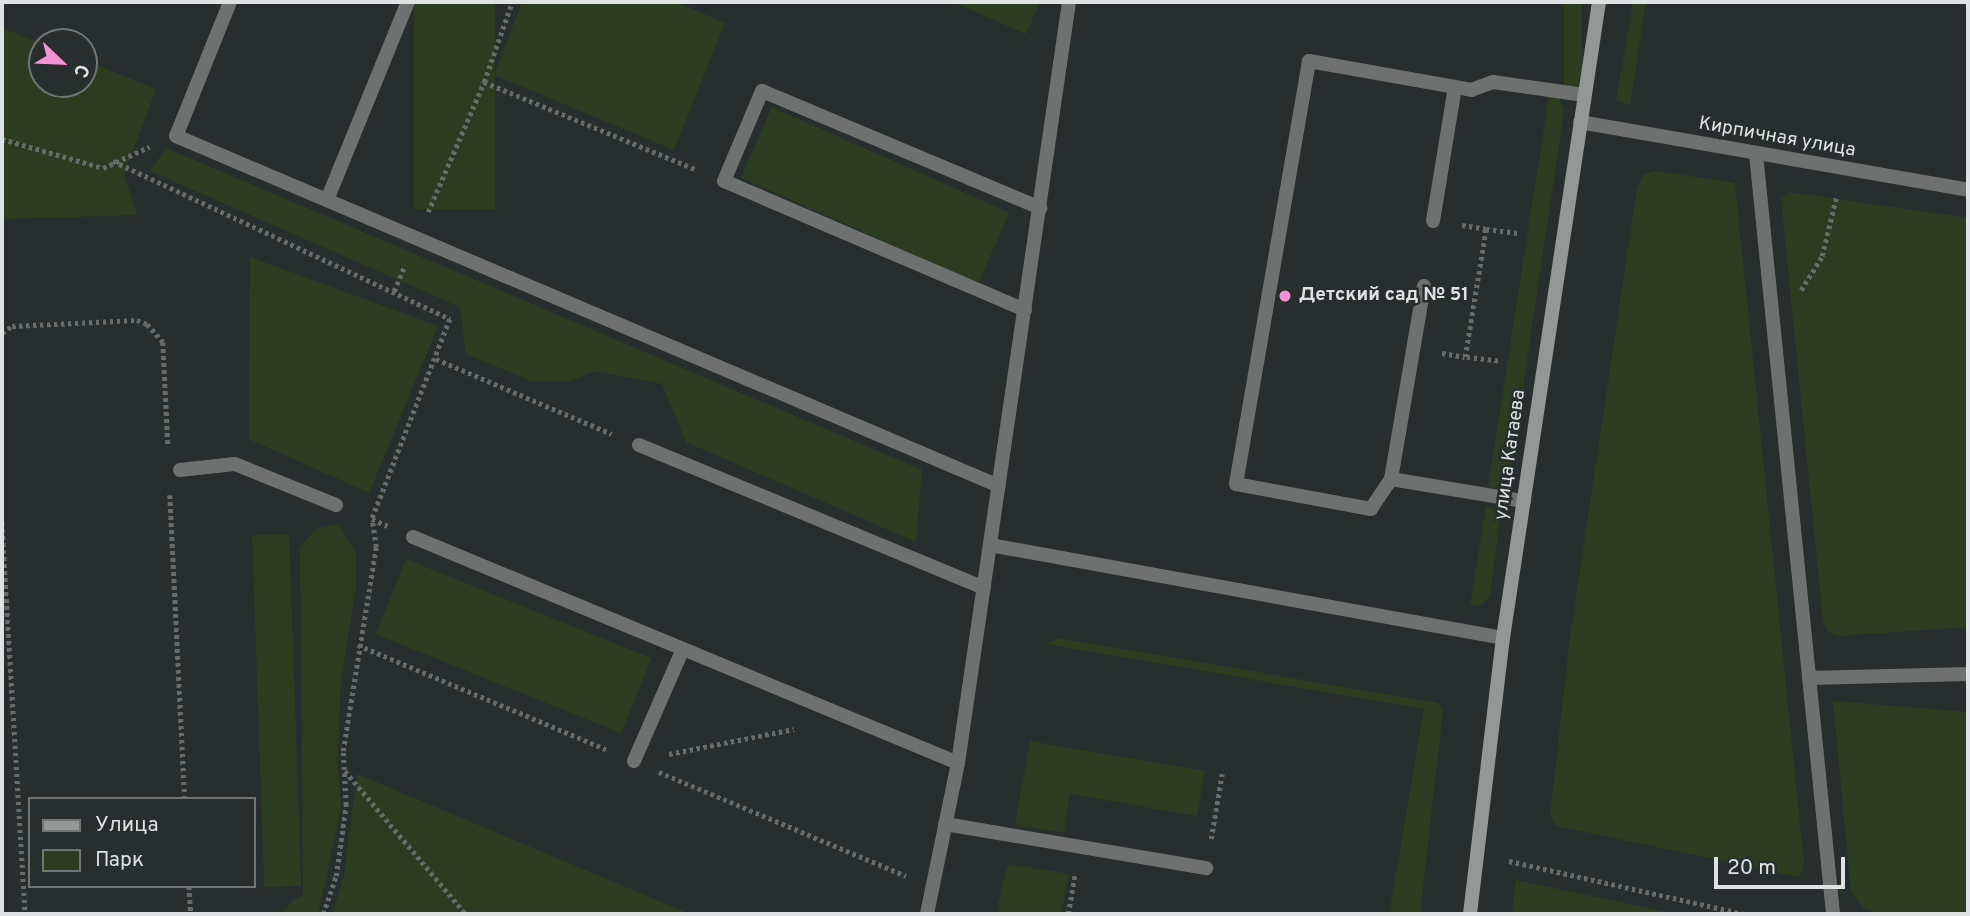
<!DOCTYPE html>
<html>
<head>
<meta charset="utf-8">
<style>
	body { margin:0 }
	#map { position:relative; width:1970px; height:916px; overflow:hidden; background:#282e2d; font-family:Overpass,sans-serif }
	div>[style] { position:absolute }
	.green>* { inset:0; background:#2d3c20; transform-origin:0 0 }
	.path>* { height:4.5px; margin-top:-2.25px; transform-origin:0; background:repeating-linear-gradient(90deg,#676c6b 0 3.5px,transparent 0 7px) }
	.lane>* { height:14px; margin:-7px; padding:0 7px; transform-origin:7px; border-radius:7px; background:#6e716f }
	.street>* { height:14px; margin:-7px; padding:0 7px; transform-origin:7px; border-radius:7px; background:#6e716f }
	.secondary>* { height:14px; margin:-7px; padding:0 7px; transform-origin:7px; border-radius:7px; background:#939795 }
	.dots>* { width:19px; height:19px; translate:-50% -50%; box-sizing:border-box; border:4px solid #282e2d; border-radius:50% }
	span { translate:-50% -50%; white-space:nowrap; text-align:center; line-height:1.15; -webkit-text-stroke:5px #282e2d; paint-order:stroke }
	.street-label { font-size:19px; color:#dee2e2 }
	.poi-label { font-size:19px; color:#dee2e2; font-weight:700 }
	.left { translate:0 -50%; text-align:left }
	.frame { position:absolute; inset:0; border:4px solid #dee2e2; pointer-events:none }
	.legend { position:absolute; left:28px; top:797px; width:228px; height:91px; box-sizing:border-box; background:#282e2d; border:2px solid #717675; margin:0; padding:9px 12px; list-style:none; font-size:21px; color:#dee2e2 }
	.legend li { display:flex; align-items:center; gap:14px; height:35px }
	.legend b { width:35px; border:2px solid #717675 }
	.north { position:absolute; left:28px; top:28px; width:70px; height:70px; box-sizing:border-box; background:#282e2d; border:2px solid #717675; border-radius:50%; rotate:113deg; font-size:19px; font-weight:700; line-height:28px; text-align:center; color:#dee2e2 }
	.north::after { content:''; display:block; margin:auto; width:24px; height:32px; background:#f491d3; clip-path:polygon(50% 0,100% 100%,50% 72%,0 100%) }
	.scale { position:absolute; left:1714px; top:857px; width:131px; height:32px; box-sizing:border-box; border:4px solid #dee2e2; border-top:0; padding-left:9px; font-size:21px; line-height:24px; white-space:nowrap; color:#dee2e2; -webkit-text-stroke:5px #282e2d; paint-order:stroke }
</style>
</head>
<body>
<div id="map">
	<div class="green">
		<div style="left:414px;top:2px;width:81px;height:207px"></div>
		<div style="clip-path:polygon(522px 2px,676px 2px,725px 23px,674px 150px,494px 75px)"></div>
		<div style="clip-path:polygon(953px 2px,1040px 2px,1026px 34px)"></div>
		<div style="left:1564px;top:2px;width:18px;height:85px"></div>
		<div style="clip-path:polygon(1633px 2px,1646px 2px,1630px 105px,1616px 101px)"></div>
		<div style="clip-path:polygon(2px 28px,42px 44px,42px 84px,84px 84px,84px 60px,156px 89px,124px 174px,137px 215px,2px 219px)"></div>
		<div style="clip-path:polygon(1549px 96px,1560px 99px,1564px 112px,1509px 480px,1498px 488px,1488px 487px)"></div>
		<div style="left:772px;top:107px;width:260px;height:77px;rotate:24deg"></div>
		<div style="clip-path:polygon(166px 148px,922px 470px,916px 542px,686px 442px,662px 384px,595px 371px,567px 382px,532px 381px,466px 354px,460px 307px,150px 171px)"></div>
		<div style="clip-path:polygon(1656px 171px,1735px 183px,1804px 863px,1800px 877px,1556px 826px,1550px 815px,1570px 637px,1637px 188px,1644px 174px)"></div>
		<div style="clip-path:polygon(1790px 192px,1968px 218px,1968px 627px,1837px 636px,1829px 632px,1823px 622px,1781px 199px)"></div>
		<div style="clip-path:polygon(250px 257px,438px 326px,369px 493px,249px 439px)"></div>
		<div style="clip-path:polygon(1486px 506px,1501px 513px,1490px 596px,1481px 605px,1470px 605px)"></div>
		<div style="clip-path:polygon(339px 524px,356px 553px,356px 586px,341px 682px,337px 763px,341px 809px,318px 914px,281px 914px,294px 899px,303px 896px,300px 547px,316px 529px)"></div>
		<div style="left:289px;top:534px;width:352px;height:37px;rotate:88deg"></div>
		<div style="left:406px;top:559px;width:265px;height:81px;rotate:22deg"></div>
		<div style="clip-path:polygon(1058px 638px,1438px 703px,1443px 710px,1420px 914px,1389px 914px,1424px 709px,1046px 644px)"></div>
		<div style="clip-path:polygon(1833px 701px,1968px 712px,1968px 914px,1879px 914px,1863px 907px,1851px 892px)"></div>
		<div style="clip-path:polygon(1030px 741px,1205px 771px,1197px 816px,1070px 794px,1064px 833px,1015px 825px)"></div>
		<div style="clip-path:polygon(357px 774px,690px 914px,332px 914px,344px 875px)"></div>
		<div style="clip-path:polygon(1008px 864px,1069px 874px,1061px 914px,996px 914px)"></div>
		<div style="clip-path:polygon(1516px 880px,1678px 914px,1512px 914px)"></div>
	</div>
	<div class="path">
		<div style="left:484px;top:82px;width:85px;rotate:-70.7deg"></div>
		<div style="left:2px;top:139px;width:105px;rotate:16deg"></div>
		<div style="left:103px;top:168px;width:51px;rotate:-24.5deg"></div>
		<div style="left:113px;top:161px;width:372px;rotate:25.1deg"></div>
		<div style="left:450px;top:319px;width:215px;rotate:111.3deg"></div>
		<div style="left:372px;top:519px;width:17px;rotate:24deg"></div>
		<div style="left:428px;top:212px;width:142px;rotate:-66.7deg"></div>
		<div style="left:484px;top:82px;width:230px;rotate:22.4deg"></div>
		<div style="left:1462px;top:225px;width:24px;rotate:9deg"></div>
		<div style="left:1801px;top:290px;width:40px;rotate:-58deg"></div>
		<div style="left:1822px;top:256px;width:60px;rotate:-76.4deg"></div>
		<div style="left:394px;top:291px;width:28px;rotate:-67deg"></div>
		<div style="left:2px;top:333px;width:12px;rotate:-35deg"></div>
		<div style="left:12px;top:326px;width:125px;rotate:-2.7deg"></div>
		<div style="left:137px;top:320px;width:11px;rotate:22deg"></div>
		<div style="left:147px;top:324px;width:24px;rotate:48deg"></div>
		<div style="left:163px;top:342px;width:103px;rotate:87.2deg"></div>
		<div style="left:1442px;top:353px;width:23px;rotate:10deg"></div>
		<div style="left:436px;top:359px;width:191px;rotate:23.1deg"></div>
		<div style="left:1498px;top:361px;width:33px;rotate:-173deg"></div>
		<div style="left:1465px;top:357px;width:130px;rotate:-80.7deg"></div>
		<div style="left:1486px;top:229px;width:32px;rotate:7deg"></div>
		<div style="left:170px;top:495px;width:304px;rotate:87.2deg"></div>
		<div style="left:2px;top:522px;width:393px;rotate:86.6deg"></div>
		<div style="left:358px;top:645px;width:269px;rotate:22.8deg"></div>
		<div style="left:669px;top:754px;width:127px;rotate:-11.3deg"></div>
		<div style="left:345px;top:771px;width:187px;rotate:49.8deg"></div>
		<div style="left:659px;top:772px;width:268px;rotate:22.8deg"></div>
		<div style="left:1211px;top:839px;width:66px;rotate:-80.4deg"></div>
		<div style="left:1509px;top:861px;width:242px;rotate:12.7deg"></div>
		<div style="left:189px;top:886px;width:28px;rotate:86deg"></div>
		<div style="left:323px;top:914px;width:40px;rotate:-71.1deg"></div>
		<div style="left:336px;top:876px;width:72px;rotate:-82deg"></div>
		<div style="left:346px;top:805px;width:54px;rotate:-93.2deg"></div>
		<div style="left:343px;top:751px;width:207px;rotate:-80.8deg"></div>
		<div style="left:376px;top:547px;width:27px;rotate:-98deg"></div>
		<div style="left:1068px;top:914px;width:41px;rotate:-80.1deg"></div>
	</div>
	<div class="lane">
		<div style="left:230px;top:2px;width:144px;rotate:111.9deg"></div>
		<div style="left:176px;top:136px;width:894px;rotate:23.04deg"></div>
		<div style="left:1756px;top:154px;width:764px;rotate:84.21deg"></div>
		<div style="left:327px;top:200px;width:214px;rotate:-67.8deg"></div>
		<div style="left:1433px;top:221px;width:136px;rotate:-80.7deg"></div>
		<div style="left:1424px;top:286px;width:196px;rotate:99.7deg"></div>
		<div style="left:1391px;top:479px;width:135px;rotate:9.4deg"></div>
		<div style="left:1025px;top:310px;width:327px;rotate:-156.8deg"></div>
		<div style="left:724px;top:181px;width:98px;rotate:-67.1deg"></div>
		<div style="left:762px;top:91px;width:302px;rotate:22.8deg"></div>
		<div style="left:639px;top:445px;width:373px;rotate:22.5deg"></div>
		<div style="left:180px;top:470px;width:55px;rotate:-6.2deg"></div>
		<div style="left:235px;top:464px;width:109px;rotate:22.1deg"></div>
		<div style="left:1391px;top:479px;width:36px;rotate:124deg"></div>
		<div style="left:1371px;top:509px;width:137px;rotate:-169.5deg"></div>
		<div style="left:1236px;top:484px;width:429px;rotate:-80.2deg"></div>
		<div style="left:1309px;top:61px;width:165px;rotate:10.1deg"></div>
		<div style="left:1471px;top:90px;width:23px;rotate:-20deg"></div>
		<div style="left:1493px;top:82px;width:92px;rotate:8.1deg"></div>
		<div style="left:413px;top:537px;width:590px;rotate:22.52deg"></div>
		<div style="left:990px;top:545px;width:521px;rotate:10.28deg"></div>
		<div style="left:1809px;top:678px;width:159px;rotate:-1.4deg"></div>
		<div style="left:634px;top:761px;width:122px;rotate:-66.4deg"></div>
		<div style="left:945px;top:824px;width:265px;rotate:9.6deg"></div>
		<div style="left:927px;top:914px;width:154px;rotate:-78.4deg"></div>
		<div style="left:958px;top:763px;width:769px;rotate:-81.7deg"></div>
	</div>
	<div class="street">
		<div style="left:1580px;top:122px;width:394px;rotate:9.9deg"></div>
	</div>
	<div class="secondary">
		<div style="left:1470px;top:914px;width:278px;rotate:-83.2deg"></div>
		<div style="left:1503px;top:638px;width:643px;rotate:-81.42deg"></div>
	</div>
	<div class="dots">
		<div style="left:1285px;top:296px;background:#f491d3"></div>
	</div>
	<div class="street-label">
		<span style="left:1777px;top:138px;rotate:10deg">Кирпичная улица</span>
		<span style="left:1511px;top:455px;rotate:-82deg">улица Катаева</span>
	</div>
	<div class="poi-label">
		<span class="left" style="left:1299px;top:296px">Детский сад № 51</span>
	</div>
	<div class="frame"></div>
	<ul class="legend">
	<li><b style="height:9px;background:#939795"></b>Улица</li>
	<li><b style="height:19px;background:#2d3c20"></b>Парк</li>
	</ul>
	<div class="north">С</div>
	<div class="scale">20 m</div>
</div>
</body>
</html>
